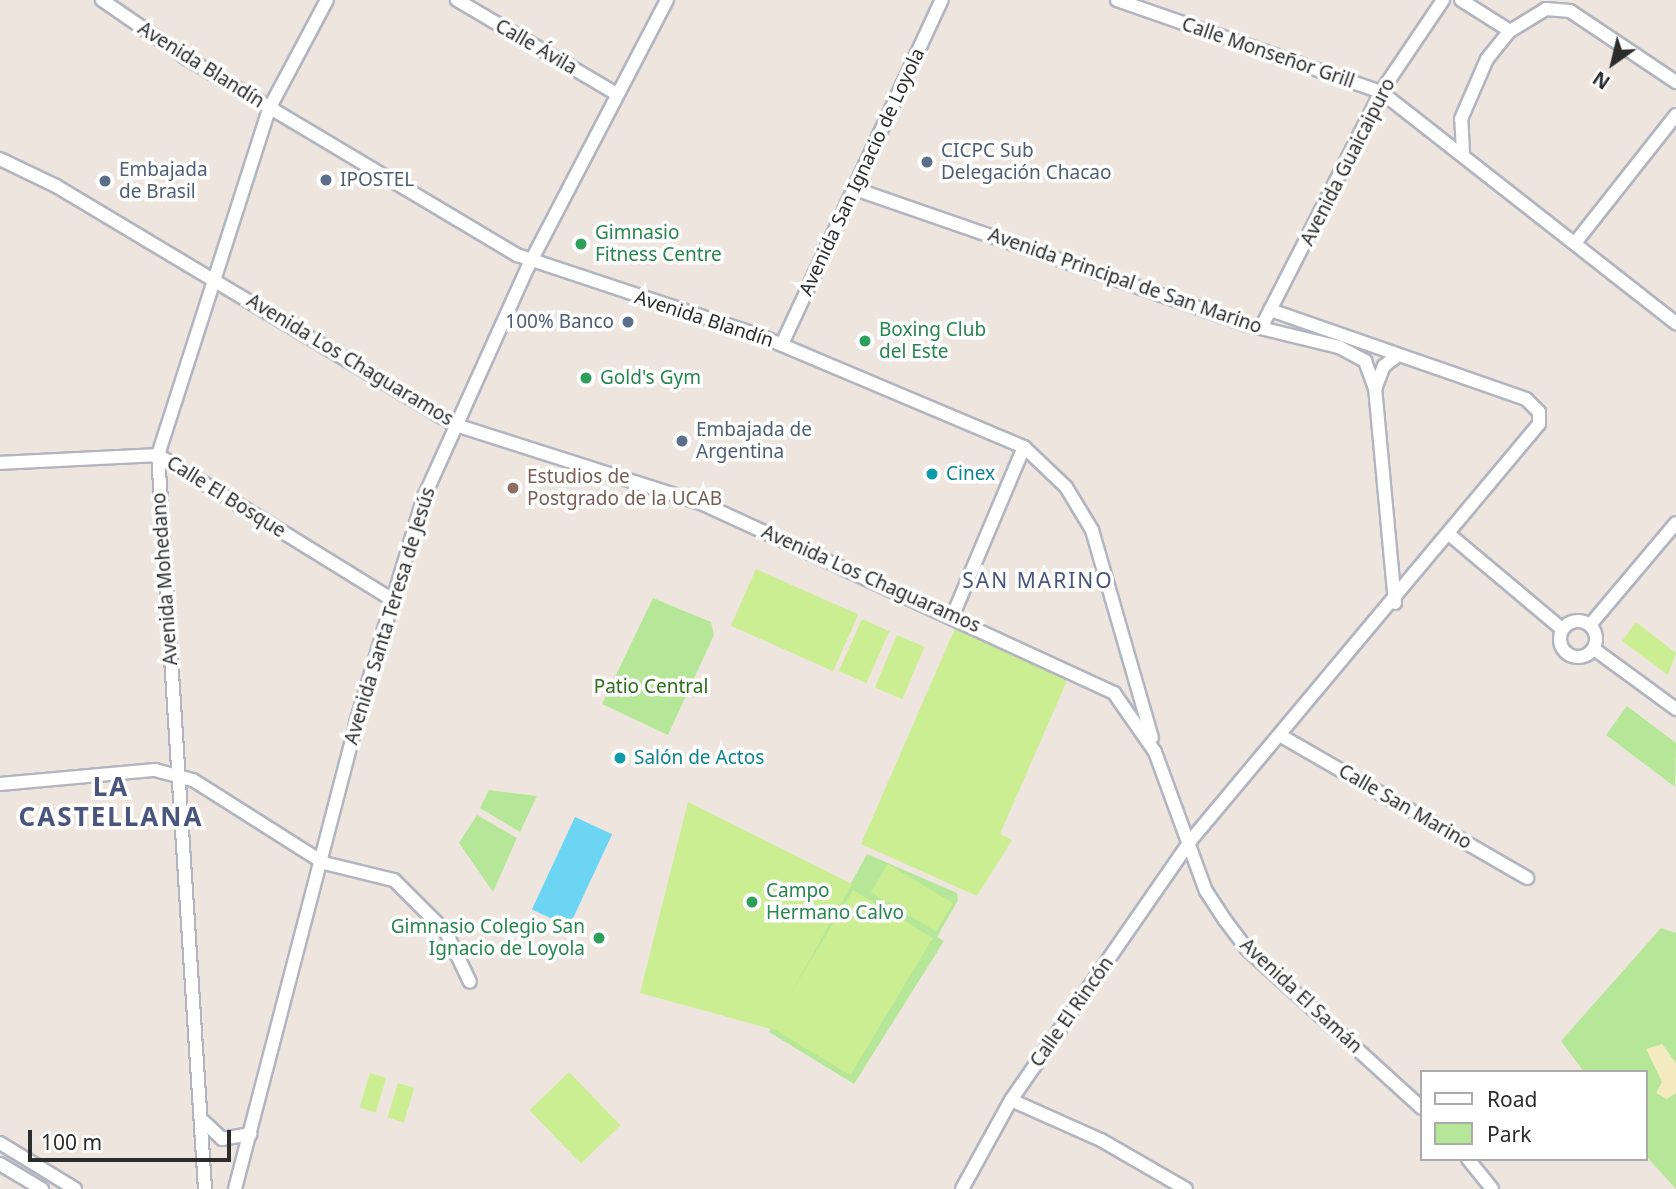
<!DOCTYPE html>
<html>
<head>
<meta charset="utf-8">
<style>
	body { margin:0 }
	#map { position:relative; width:1676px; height:1189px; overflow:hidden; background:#eee6de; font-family:"Noto Sans",sans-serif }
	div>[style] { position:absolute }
	.green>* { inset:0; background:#b6e798 }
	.sand>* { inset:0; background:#f4eac0 }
	.pitch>* { inset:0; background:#cbee93; transform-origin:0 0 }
	.water>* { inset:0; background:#6dd5f4; transform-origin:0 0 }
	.roads { filter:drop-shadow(2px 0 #b2b5c0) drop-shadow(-2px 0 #b2b5c0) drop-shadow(0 2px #b2b5c0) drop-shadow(0 -2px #b2b5c0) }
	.minor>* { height:12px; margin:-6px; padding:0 6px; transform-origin:6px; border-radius:6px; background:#fff }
	.minor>.ring { margin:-6px; padding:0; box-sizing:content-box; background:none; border:12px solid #fff; border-radius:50% }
	.dots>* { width:19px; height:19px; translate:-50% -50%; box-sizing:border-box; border:4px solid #fff; border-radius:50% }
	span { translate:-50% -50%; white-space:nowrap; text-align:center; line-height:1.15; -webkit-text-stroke:7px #fff; paint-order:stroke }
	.street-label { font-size:19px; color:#2c2c2c }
	.service-label { font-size:19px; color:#4e5e75 }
	.left { translate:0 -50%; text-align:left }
	.right { translate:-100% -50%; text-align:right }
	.leisure-label { font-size:19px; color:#27864d }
	.culture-label { font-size:19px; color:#0d838f }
	.education-label { font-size:19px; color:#785e54 }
	.park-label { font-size:19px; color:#2c6e17 }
	.neighbourhood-label { font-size:21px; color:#4a557f; letter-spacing:2px }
	.district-label { font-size:26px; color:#4a557f; font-weight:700; letter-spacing:2px }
	.legend { position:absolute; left:1420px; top:1070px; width:228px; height:91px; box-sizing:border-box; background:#fff; border:2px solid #ababab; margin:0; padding:9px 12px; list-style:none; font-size:21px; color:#2c2c2c }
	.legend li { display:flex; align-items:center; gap:14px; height:35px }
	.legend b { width:35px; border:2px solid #ababab }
	.north { position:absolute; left:1578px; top:28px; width:70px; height:70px; -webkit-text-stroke:5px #fff; paint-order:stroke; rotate:214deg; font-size:19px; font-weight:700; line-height:28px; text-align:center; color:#2c2c2c }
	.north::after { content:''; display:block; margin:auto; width:24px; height:32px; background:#2c2c2c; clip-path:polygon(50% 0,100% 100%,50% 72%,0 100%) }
	.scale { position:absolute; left:28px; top:1130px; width:203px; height:32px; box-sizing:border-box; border:4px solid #2c2c2c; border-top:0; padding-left:9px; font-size:21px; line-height:24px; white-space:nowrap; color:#2c2c2c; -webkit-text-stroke:5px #fff; paint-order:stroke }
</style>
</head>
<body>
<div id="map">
	<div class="green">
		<div style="clip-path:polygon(653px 598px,711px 622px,714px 635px,668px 735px,602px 704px)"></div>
		<div style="clip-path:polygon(1627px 706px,1676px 743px,1675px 787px,1606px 735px)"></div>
		<div style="clip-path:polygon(489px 790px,537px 796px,520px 832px,480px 808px)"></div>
		<div style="clip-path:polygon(477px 815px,517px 838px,493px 892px,459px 843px)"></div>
		<div style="clip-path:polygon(867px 854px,957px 893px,958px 900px,937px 937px,944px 941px,854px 1084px,769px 1032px)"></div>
		<div style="clip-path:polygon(1661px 928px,1676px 933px,1676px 1189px,1646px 1156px,1646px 1072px,1584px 1072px,1561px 1041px)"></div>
	</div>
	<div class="sand">
		<div style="clip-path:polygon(1662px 1044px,1676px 1063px,1676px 1093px,1667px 1099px,1656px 1093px,1662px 1082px,1646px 1049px)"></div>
	</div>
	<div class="pitch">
		<div style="left:756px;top:569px;width:112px;height:62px;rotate:24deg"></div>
		<div style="left:862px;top:619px;width:30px;height:57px;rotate:24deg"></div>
		<div style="clip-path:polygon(1636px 622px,1676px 653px,1668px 675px,1622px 641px)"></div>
		<div style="clip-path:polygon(956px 626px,1070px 674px,1000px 834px,1012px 840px,977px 896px,861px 844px)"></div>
		<div style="left:897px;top:635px;width:30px;height:57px;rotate:23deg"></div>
		<div style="clip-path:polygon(688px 802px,852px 884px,771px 1029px,640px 993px)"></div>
		<div style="left:888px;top:864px;width:76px;height:33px;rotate:31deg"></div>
		<div style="left:853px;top:890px;width:93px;height:160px;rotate:31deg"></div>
		<div style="left:569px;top:1072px;width:74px;height:55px;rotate:46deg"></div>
		<div style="left:370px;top:1073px;width:17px;height:36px;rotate:17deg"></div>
		<div style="left:398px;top:1083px;width:17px;height:36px;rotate:17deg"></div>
	</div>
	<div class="water">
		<div style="left:575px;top:817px;width:41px;height:102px;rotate:25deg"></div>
	</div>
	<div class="roads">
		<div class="minor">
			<div style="left:102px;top:0;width:104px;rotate:34.5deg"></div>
			<div style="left:188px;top:59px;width:383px;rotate:30.8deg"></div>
			<div style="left:517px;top:255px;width:257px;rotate:18.4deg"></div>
			<div style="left:761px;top:336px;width:285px;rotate:22.9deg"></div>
			<div style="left:1024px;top:447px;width:58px;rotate:43.6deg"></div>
			<div style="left:1066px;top:487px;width:50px;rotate:58.8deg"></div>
			<div style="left:1092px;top:530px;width:216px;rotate:73.9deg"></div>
			<div style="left:457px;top:0;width:183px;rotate:30.5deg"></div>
			<div style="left:1117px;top:0;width:280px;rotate:19.2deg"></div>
			<div style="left:1381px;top:92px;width:375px;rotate:38.1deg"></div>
			<div style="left:1461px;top:0;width:58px;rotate:32.3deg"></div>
			<div style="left:1463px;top:152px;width:33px;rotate:-93deg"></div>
			<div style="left:1461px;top:119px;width:65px;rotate:-66.6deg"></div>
			<div style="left:1487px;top:59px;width:36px;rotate:-51deg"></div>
			<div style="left:1510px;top:31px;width:42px;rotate:-31.4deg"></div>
			<div style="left:1546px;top:9px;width:24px;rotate:5deg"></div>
			<div style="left:1570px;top:11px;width:128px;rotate:33.8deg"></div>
			<div style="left:0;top:159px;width:62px;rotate:25.7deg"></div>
			<div style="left:56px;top:186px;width:466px;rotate:30.9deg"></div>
			<div style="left:456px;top:425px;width:257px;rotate:17.7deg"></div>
			<div style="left:701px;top:503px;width:455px;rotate:24.7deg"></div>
			<div style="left:1114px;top:693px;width:72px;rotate:55.2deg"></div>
			<div style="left:1155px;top:752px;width:148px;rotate:69.9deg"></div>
			<div style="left:1206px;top:891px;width:35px;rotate:57deg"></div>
			<div style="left:1225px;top:920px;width:36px;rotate:53deg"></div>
			<div style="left:1247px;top:949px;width:236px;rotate:42.3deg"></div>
			<div style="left:855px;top:189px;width:416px;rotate:19.1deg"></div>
			<div style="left:1248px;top:325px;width:94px;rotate:13.6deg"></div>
			<div style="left:1339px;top:347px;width:30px;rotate:28deg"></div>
			<div style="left:1365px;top:361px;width:30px;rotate:70deg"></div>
			<div style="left:1575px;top:243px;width:163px;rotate:-51.7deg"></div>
			<div style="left:1261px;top:328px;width:265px;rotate:-63deg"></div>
			<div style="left:1381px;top:92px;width:111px;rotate:-56deg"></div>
			<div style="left:782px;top:344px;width:379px;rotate:-65.1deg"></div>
			<div style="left:0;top:463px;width:158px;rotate:-2.9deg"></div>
			<div style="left:158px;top:455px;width:276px;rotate:31.7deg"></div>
			<div style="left:1450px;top:535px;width:146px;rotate:40deg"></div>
			<div style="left:1395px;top:603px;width:215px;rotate:-95.3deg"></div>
			<div style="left:1375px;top:389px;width:25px;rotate:-69deg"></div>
			<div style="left:1384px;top:366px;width:18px;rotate:-38deg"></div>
			<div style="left:953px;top:615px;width:182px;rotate:-67.1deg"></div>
			<div class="ring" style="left:1560px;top:621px;width:24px;height:24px"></div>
			<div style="left:1590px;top:625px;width:133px;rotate:-49.9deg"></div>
			<div style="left:1594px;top:649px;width:102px;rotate:36.2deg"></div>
			<div style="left:1283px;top:737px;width:282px;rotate:30deg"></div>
			<div style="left:0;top:784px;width:156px;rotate:-5.2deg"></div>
			<div style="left:155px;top:770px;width:39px;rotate:15deg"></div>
			<div style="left:193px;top:780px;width:155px;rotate:32.4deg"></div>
			<div style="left:324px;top:863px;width:72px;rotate:13.7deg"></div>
			<div style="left:394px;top:880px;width:74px;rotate:45deg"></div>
			<div style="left:446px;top:932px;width:55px;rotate:64.4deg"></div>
			<div style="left:1011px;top:1100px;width:98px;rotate:24deg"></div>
			<div style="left:1101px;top:1140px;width:98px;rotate:30deg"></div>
			<div style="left:203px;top:1121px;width:26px;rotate:43deg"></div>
			<div style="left:222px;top:1139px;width:29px;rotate:-10deg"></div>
			<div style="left:0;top:1143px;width:88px;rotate:31.5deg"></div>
			<div style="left:1468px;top:1159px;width:38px;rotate:51deg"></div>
			<div style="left:0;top:1164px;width:49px;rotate:30.8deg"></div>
			<div style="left:205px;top:1189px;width:736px;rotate:-93.66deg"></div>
			<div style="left:158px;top:455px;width:363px;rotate:-72.2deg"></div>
			<div style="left:269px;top:109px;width:123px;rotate:-62deg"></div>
			<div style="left:235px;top:1189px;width:481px;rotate:-75.4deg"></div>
			<div style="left:356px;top:723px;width:236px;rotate:-73.3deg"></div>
			<div style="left:424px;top:497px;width:252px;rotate:-65.7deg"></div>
			<div style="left:528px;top:267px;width:301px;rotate:-62.5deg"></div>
			<div style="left:962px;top:1189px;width:102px;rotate:-61.2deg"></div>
			<div style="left:1011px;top:1100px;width:316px;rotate:-55.3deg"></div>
			<div style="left:1191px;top:840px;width:542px;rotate:-50.09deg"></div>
			<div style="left:1539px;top:424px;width:12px;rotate:-90deg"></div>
			<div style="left:1539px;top:412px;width:18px;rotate:-135deg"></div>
			<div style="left:1526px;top:399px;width:271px;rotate:-160.8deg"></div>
		</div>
	</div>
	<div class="dots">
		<div style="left:927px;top:162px;background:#5c6f8a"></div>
		<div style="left:326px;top:180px;background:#5c6f8a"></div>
		<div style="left:105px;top:181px;background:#5c6f8a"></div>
		<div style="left:581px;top:244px;background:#2e9e5b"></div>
		<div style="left:628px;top:322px;background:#5c6f8a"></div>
		<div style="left:865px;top:341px;background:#2e9e5b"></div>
		<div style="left:586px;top:378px;background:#2e9e5b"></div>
		<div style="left:682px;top:441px;background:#5c6f8a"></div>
		<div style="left:932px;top:474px;background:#0f9aa8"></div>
		<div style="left:513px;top:488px;background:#8d6e63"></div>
		<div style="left:620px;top:758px;background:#0f9aa8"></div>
		<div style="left:752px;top:902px;background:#2e9e5b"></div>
		<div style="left:599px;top:938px;background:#2e9e5b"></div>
	</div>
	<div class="street-label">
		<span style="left:536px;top:47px;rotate:30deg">Calle Ávila</span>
		<span style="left:1268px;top:53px;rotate:19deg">Calle Monseñor Grill</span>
		<span style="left:201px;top:65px;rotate:32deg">Avenida Blandín</span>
		<span style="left:1348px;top:162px;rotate:-63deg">Avenida Guaicaipuro</span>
		<span style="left:862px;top:172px;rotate:-65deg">Avenida San Ignacio de Loyola</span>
		<span style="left:1125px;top:281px;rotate:19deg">Avenida Principal de San Marino</span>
		<span style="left:704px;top:319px;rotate:18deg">Avenida Blandín</span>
		<span style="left:350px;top:360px;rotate:31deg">Avenida Los Chaguaramos</span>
		<span style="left:226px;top:497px;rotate:32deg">Calle El Bosque</span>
		<span style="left:165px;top:579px;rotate:-94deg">Avenida Mohedano</span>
		<span style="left:871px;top:579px;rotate:24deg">Avenida Los Chaguaramos</span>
		<span style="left:390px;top:616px;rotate:-73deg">Avenida Santa Teresa de Jesús</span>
		<span style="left:1405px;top:807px;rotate:30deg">Calle San Marino</span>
		<span style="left:1301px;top:996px;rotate:43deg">Avenida El Samán</span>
		<span style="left:1072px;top:1012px;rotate:-55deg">Calle El Rincón</span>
	</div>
	<div class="service-label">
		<span class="left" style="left:941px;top:162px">CICPC Sub<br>Delegación Chacao</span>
		<span class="left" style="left:119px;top:181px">Embajada<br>de Brasil</span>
		<span class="left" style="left:340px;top:180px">IPOSTEL</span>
		<span class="right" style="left:614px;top:322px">100% Banco</span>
		<span class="left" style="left:696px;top:441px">Embajada de<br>Argentina</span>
	</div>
	<div class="leisure-label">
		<span class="left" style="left:595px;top:244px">Gimnasio<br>Fitness Centre</span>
		<span class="left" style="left:879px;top:341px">Boxing Club<br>del Este</span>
		<span class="left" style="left:600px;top:378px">Gold's Gym</span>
		<span class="left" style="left:766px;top:902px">Campo<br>Hermano Calvo</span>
		<span class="right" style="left:585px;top:938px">Gimnasio Colegio San<br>Ignacio de Loyola</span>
	</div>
	<div class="culture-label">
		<span class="left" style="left:946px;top:474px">Cinex</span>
		<span class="left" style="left:634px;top:758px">Salón de Actos</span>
	</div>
	<div class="education-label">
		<span class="left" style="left:527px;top:488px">Estudios de<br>Postgrado de la UCAB</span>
	</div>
	<div class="park-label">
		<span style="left:651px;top:687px">Patio Central</span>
	</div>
	<div class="neighbourhood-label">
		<span style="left:1038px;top:580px">SAN MARINO</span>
	</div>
	<div class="district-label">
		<span style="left:111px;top:802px">LA<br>CASTELLANA</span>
	</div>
	<ul class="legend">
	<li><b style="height:9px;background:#fff"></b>Road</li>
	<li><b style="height:19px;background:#b6e798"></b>Park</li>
	</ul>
	<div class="north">N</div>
	<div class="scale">100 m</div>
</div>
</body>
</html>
